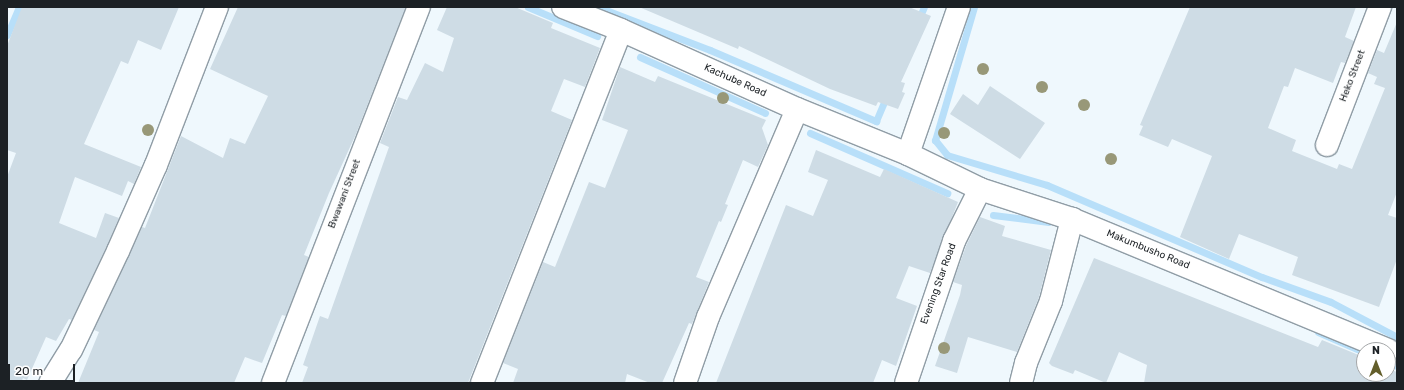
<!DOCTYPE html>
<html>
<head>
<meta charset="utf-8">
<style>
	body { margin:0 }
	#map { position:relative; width:1404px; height:390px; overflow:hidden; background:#eff8fd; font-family:Rubik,sans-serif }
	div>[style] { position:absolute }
	.stream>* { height:7px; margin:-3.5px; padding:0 3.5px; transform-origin:3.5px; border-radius:3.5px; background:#b8dff9 }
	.building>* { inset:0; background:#cedce5 }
	.roads { filter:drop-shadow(1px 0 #909da6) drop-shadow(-1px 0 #909da6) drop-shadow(0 1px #909da6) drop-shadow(0 -1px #909da6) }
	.minor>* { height:22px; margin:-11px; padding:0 11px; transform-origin:11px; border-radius:11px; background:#fff }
	.trees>* { width:12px; height:12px; margin:-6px; border-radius:50%; background:#989878 }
	span { translate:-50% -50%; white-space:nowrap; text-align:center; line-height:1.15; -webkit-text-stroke:4px #fff; paint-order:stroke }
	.street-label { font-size:10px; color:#1c2125 }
	.frame { position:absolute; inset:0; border:8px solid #1c2125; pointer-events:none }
	.north { position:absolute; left:1356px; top:342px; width:40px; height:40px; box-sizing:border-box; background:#fff; border:1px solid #a4a6a8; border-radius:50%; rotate:0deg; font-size:11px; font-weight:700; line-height:16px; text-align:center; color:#1c2125 }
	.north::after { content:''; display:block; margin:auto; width:14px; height:18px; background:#635e2b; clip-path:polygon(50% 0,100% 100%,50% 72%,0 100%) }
	.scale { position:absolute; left:8px; top:364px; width:67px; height:18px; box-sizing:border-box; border:2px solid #1c2125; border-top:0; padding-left:5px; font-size:12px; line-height:14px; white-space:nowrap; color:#1c2125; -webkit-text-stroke:3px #fff; paint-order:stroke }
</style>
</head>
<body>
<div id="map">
	<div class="stream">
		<div style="left:528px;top:7px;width:75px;rotate:22.8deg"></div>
		<div style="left:598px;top:7px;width:120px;rotate:21deg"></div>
		<div style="left:710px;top:50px;width:181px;rotate:23.2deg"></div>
		<div style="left:876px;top:121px;width:28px;rotate:-67deg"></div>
		<div style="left:974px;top:7px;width:139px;rotate:106.3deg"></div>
		<div style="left:935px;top:140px;width:19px;rotate:51deg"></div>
		<div style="left:947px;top:155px;width:104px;rotate:16.7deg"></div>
		<div style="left:1047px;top:185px;width:234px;rotate:23.2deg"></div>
		<div style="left:1262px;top:277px;width:73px;rotate:19.9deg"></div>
		<div style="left:1331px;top:302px;width:75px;rotate:27.9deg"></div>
		<div style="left:918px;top:21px;width:15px;rotate:-67deg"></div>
		<div style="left:7px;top:35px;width:30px;rotate:-67deg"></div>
		<div style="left:640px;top:57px;width:137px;rotate:24.1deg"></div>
		<div style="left:810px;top:133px;width:150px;rotate:23.7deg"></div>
		<div style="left:993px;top:215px;width:56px;rotate:7.1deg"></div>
		<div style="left:1318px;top:332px;width:50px;rotate:23.5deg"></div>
		<div style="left:1388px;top:361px;width:10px;rotate:29deg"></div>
	</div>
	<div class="building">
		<div style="clip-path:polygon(22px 7px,179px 7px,161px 50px,138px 40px,128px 64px,121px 61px,84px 144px,141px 167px,134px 184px,128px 181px,122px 196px,75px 177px,59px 223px,96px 238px,105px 213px,119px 218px,107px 246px,72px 320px,69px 319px,56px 341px,46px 337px,27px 380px,23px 378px,21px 383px,7px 383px,7px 177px,16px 153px,7px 150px,7px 46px)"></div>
		<div style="clip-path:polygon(238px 7px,406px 7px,356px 134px,329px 193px,304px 255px,309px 257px,286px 316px,282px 315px,262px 363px,245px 357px,234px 383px,78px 383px,99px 332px,94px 330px,142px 227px,145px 228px,181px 136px,223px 158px,230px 138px,245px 144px,268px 96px,210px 69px)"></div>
		<div style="clip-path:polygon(447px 7px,515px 7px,553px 23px,551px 28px,600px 48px,585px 87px,564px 79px,551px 111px,572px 120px,468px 383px,302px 383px,308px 367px,303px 365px,320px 316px,328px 319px,389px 147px,380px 143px,398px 97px,407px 100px,425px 63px,443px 72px,454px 38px,437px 30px)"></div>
		<div style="clip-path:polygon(639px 7px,909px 7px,931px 16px,901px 82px,905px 83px,902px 92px,905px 93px,898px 109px,878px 102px,876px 106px,830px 89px,739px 46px,738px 49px)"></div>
		<div style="clip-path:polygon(1190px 7px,1356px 7px,1345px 37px,1354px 41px,1345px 63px,1341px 62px,1333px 83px,1295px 68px,1288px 87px,1284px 86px,1268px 128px,1296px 140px,1292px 151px,1337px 169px,1339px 164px,1352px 169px,1385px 88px,1374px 84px,1377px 77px,1368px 73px,1377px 50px,1384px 53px,1397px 22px,1397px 192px,1388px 215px,1397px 218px,1397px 259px,1379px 307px,1292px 275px,1298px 257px,1239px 234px,1229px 259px,1180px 237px,1212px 156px,1172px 139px,1168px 147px,1139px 135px,1143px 126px,1140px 125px)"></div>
		<div style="clip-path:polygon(620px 67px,655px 82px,658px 76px,766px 120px,762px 128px,768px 145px,758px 167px,743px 160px,725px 204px,728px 205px,721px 222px,719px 221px,696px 277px,709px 282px,692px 324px,689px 323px,662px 383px,650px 383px,627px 374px,625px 383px,513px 383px,518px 369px,503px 363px,543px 262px,555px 267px,589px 182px,605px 188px,628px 130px,602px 120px)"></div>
		<div style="clip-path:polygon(990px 86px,1045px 123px,1020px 159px,950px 114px,963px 94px,978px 105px)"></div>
		<div style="clip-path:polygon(816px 150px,880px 177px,884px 169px,958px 202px,930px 273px,909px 266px,896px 298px,917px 306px,896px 366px,882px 360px,873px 383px,716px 383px,786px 205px,813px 216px,828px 180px,808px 172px)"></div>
		<div style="clip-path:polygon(980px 217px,1005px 226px,1002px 236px,1051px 250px,1039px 297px,1017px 352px,968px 337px,957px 373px,935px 366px,960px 295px,962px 285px,953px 282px,966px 246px)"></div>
		<div style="clip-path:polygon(1094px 258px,1318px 347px,1322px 340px,1361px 356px,1360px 358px,1364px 360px,1364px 374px,1388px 374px,1388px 369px,1397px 372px,1397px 383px,1144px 383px,1147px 365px,1119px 352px,1106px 383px,1075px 370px,1073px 374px,1052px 366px,1049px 363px)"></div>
	</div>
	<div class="roads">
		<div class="minor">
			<div style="left:563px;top:7px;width:62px;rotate:21.6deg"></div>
			<div style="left:621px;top:30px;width:193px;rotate:24.2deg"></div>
			<div style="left:797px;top:109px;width:120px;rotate:22.1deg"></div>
			<div style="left:908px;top:154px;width:80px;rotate:25.9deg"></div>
			<div style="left:980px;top:189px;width:97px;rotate:18.1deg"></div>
			<div style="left:1072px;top:219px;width:342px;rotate:22.5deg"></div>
			<div style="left:1327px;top:145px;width:148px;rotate:-69deg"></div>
			<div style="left:908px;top:154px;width:156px;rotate:-70.9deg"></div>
			<div style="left:50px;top:383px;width:39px;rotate:-58deg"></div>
			<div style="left:71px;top:350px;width:110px;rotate:-64.6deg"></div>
			<div style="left:118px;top:251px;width:94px;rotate:-66.2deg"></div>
			<div style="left:156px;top:165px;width:169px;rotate:-68.9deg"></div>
			<div style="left:273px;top:383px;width:403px;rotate:-68.8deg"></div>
			<div style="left:482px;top:383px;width:379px;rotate:-68.5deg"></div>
			<div style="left:685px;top:383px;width:70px;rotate:-70.8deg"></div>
			<div style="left:708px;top:317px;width:226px;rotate:-66.8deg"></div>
			<div style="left:906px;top:383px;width:150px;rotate:-71.3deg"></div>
			<div style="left:954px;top:241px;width:58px;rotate:-63.4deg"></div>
			<div style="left:1021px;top:383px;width:21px;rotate:-76deg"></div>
			<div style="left:1026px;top:363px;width:67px;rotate:-68deg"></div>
			<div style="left:1051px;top:301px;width:85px;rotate:-75.6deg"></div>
		</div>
	</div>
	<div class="trees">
		<div style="left:983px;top:69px"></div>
		<div style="left:1042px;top:87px"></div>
		<div style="left:723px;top:98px"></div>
		<div style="left:1084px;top:105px"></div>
		<div style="left:148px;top:130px"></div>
		<div style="left:944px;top:133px"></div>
		<div style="left:1111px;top:159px"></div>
		<div style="left:944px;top:348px"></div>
	</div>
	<div class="street-label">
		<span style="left:1353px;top:76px;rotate:-69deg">Heko Street</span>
		<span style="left:735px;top:81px;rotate:24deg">Kachube Road</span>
		<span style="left:345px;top:194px;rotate:-69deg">Bwawani Street</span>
		<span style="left:1148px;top:250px;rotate:22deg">Makumbusho Road</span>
		<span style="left:939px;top:284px;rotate:-70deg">Evening Star Road</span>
	</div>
	<div class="frame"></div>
	<div class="north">N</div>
	<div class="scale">20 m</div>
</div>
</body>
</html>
